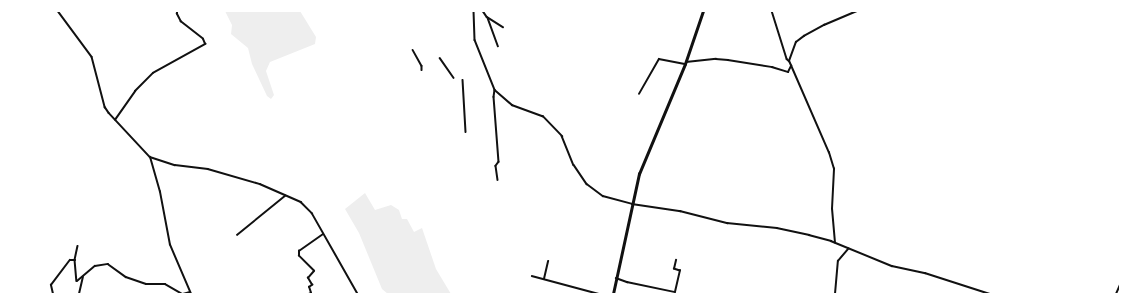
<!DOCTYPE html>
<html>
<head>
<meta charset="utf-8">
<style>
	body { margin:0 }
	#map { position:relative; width:1131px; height:305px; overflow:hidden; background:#fff; font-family:"Titillium Web",sans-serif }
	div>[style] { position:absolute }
	.green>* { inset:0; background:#eee }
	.minor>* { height:1.5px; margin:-0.75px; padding:0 0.75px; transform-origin:0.75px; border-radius:0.75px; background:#111 }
	.primary>* { height:2.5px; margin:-1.25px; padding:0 1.25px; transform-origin:1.25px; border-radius:1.25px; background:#111 }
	span { translate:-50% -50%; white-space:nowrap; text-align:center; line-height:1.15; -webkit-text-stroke:3.5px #fff; paint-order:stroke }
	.frame { position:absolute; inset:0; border:12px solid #fff; pointer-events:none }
</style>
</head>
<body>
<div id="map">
	<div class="green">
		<div style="clip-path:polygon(225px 11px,300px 11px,316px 37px,315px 44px,270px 62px,266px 71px,274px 95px,271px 99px,267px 96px,252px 64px,248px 48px,231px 34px,232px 25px)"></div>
		<div style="clip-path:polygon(365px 193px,375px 210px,391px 205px,399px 210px,402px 219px,407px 219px,414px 232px,422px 228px,436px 269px,451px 294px,388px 294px,382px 289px,359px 233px,345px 209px)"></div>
	</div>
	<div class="minor">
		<div style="left:58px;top:11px;width:57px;rotate:53.5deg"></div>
		<div style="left:92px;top:57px;width:52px;rotate:75.4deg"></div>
		<div style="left:105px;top:107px;width:7px;rotate:56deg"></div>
		<div style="left:109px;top:113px;width:60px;rotate:47deg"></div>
		<div style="left:474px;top:11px;width:29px;rotate:88deg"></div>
		<div style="left:475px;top:40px;width:54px;rotate:68.2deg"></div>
		<div style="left:495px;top:90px;width:23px;rotate:41deg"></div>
		<div style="left:512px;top:105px;width:33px;rotate:20deg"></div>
		<div style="left:543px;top:116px;width:28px;rotate:46deg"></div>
		<div style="left:562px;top:136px;width:31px;rotate:68deg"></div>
		<div style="left:574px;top:165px;width:23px;rotate:56deg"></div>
		<div style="left:587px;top:184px;width:20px;rotate:37deg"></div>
		<div style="left:603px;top:196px;width:30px;rotate:15deg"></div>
		<div style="left:632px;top:204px;width:49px;rotate:8.3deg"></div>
		<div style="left:680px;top:211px;width:49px;rotate:14.3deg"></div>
		<div style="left:727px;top:223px;width:50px;rotate:5.7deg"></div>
		<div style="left:777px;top:228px;width:33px;rotate:12deg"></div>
		<div style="left:809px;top:235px;width:23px;rotate:15deg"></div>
		<div style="left:831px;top:241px;width:66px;rotate:22.3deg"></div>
		<div style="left:892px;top:266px;width:34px;rotate:12deg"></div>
		<div style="left:925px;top:273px;width:68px;rotate:17.9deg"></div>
		<div style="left:483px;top:11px;width:7px;rotate:56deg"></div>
		<div style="left:487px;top:17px;width:19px;rotate:32deg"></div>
		<div style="left:772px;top:11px;width:50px;rotate:72.6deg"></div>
		<div style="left:787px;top:59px;width:3px;rotate:45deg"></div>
		<div style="left:488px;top:18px;width:30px;rotate:70deg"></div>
		<div style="left:413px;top:50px;width:18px;rotate:61deg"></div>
		<div style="left:422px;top:66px;width:4px;rotate:90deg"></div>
		<div style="left:440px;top:58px;width:24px;rotate:55deg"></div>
		<div style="left:686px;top:62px;width:30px;rotate:-6deg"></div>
		<div style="left:716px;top:59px;width:12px;rotate:5deg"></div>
		<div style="left:728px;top:60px;width:45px;rotate:9deg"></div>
		<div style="left:772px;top:67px;width:17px;rotate:17deg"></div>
		<div style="left:788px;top:72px;width:7px;rotate:-63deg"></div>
		<div style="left:463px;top:80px;width:52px;rotate:86.7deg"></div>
		<div style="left:495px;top:90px;width:7px;rotate:98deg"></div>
		<div style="left:494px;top:97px;width:65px;rotate:85.6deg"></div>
		<div style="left:499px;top:162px;width:5px;rotate:127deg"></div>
		<div style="left:496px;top:166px;width:14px;rotate:82deg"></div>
		<div style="left:639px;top:94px;width:40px;rotate:-60.3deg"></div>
		<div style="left:659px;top:59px;width:26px;rotate:11deg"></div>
		<div style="left:115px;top:120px;width:35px;rotate:-55deg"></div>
		<div style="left:135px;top:91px;width:25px;rotate:-45deg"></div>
		<div style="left:153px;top:73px;width:60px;rotate:-29.1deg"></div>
		<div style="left:205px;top:44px;width:5px;rotate:-112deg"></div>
		<div style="left:203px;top:39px;width:28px;rotate:-142deg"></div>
		<div style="left:181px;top:22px;width:9px;rotate:-117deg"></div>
		<div style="left:177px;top:14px;width:3px;rotate:-90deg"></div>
		<div style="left:237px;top:235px;width:62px;rotate:-39.1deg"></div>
		<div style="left:835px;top:243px;width:34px;rotate:-95deg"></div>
		<div style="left:832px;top:209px;width:40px;rotate:-87.1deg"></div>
		<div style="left:834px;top:169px;width:17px;rotate:-107deg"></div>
		<div style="left:829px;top:153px;width:100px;rotate:-113.5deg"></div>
		<div style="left:789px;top:61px;width:20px;rotate:-70deg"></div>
		<div style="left:796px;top:42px;width:10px;rotate:-37deg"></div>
		<div style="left:804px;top:36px;width:23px;rotate:-29deg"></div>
		<div style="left:824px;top:25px;width:36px;rotate:-23deg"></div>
		<div style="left:78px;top:246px;width:14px;rotate:102deg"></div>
		<div style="left:75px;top:260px;width:21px;rotate:85deg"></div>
		<div style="left:77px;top:281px;width:23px;rotate:-40deg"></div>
		<div style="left:95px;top:266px;width:13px;rotate:-9deg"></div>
		<div style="left:108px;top:264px;width:22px;rotate:36deg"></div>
		<div style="left:126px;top:277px;width:21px;rotate:19deg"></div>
		<div style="left:146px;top:284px;width:19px"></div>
		<div style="left:165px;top:284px;width:20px;rotate:30deg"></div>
		<div style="left:532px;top:276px;width:69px;rotate:15deg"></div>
		<div style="left:616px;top:278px;width:12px;rotate:20deg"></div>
		<div style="left:627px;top:282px;width:49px;rotate:11.8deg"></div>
		<div style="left:675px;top:292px;width:22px;rotate:-77deg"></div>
		<div style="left:680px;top:271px;width:6px;rotate:-162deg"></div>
		<div style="left:674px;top:269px;width:9px;rotate:-77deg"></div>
		<div style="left:544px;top:279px;width:18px;rotate:-77deg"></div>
		<div style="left:53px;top:294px;width:9px;rotate:-103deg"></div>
		<div style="left:51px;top:285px;width:31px;rotate:-53deg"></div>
		<div style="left:70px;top:260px;width:5px"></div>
		<div style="left:79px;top:294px;width:17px;rotate:-77deg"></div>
		<div style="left:183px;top:294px;width:7px;rotate:-16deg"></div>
		<div style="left:191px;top:294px;width:53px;rotate:-113.2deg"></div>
		<div style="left:170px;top:245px;width:54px;rotate:-100.7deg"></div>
		<div style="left:160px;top:192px;width:36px;rotate:-106deg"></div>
		<div style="left:150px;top:157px;width:26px;rotate:18deg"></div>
		<div style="left:175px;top:165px;width:33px;rotate:7deg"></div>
		<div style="left:208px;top:169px;width:54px;rotate:16.1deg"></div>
		<div style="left:260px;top:184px;width:45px;rotate:23.7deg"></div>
		<div style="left:301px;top:202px;width:16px;rotate:45deg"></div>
		<div style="left:312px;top:213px;width:93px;rotate:60.4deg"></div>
		<div style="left:309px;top:294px;width:2px;rotate:-27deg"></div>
		<div style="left:311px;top:293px;width:6px;rotate:-108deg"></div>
		<div style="left:309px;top:287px;width:4px;rotate:-34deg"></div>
		<div style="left:312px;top:285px;width:8px;rotate:-120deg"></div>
		<div style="left:308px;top:278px;width:9px;rotate:-49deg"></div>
		<div style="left:314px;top:271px;width:21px;rotate:-135deg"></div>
		<div style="left:299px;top:256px;width:5px;rotate:-90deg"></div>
		<div style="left:299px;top:251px;width:29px;rotate:-35deg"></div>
		<div style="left:835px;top:294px;width:33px;rotate:-85deg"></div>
		<div style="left:838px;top:261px;width:16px;rotate:-50deg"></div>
		<div style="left:1116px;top:294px;width:10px;rotate:-66deg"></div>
	</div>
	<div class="primary">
		<div style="left:613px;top:294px;width:123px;rotate:-77.8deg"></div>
		<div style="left:639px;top:174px;width:119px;rotate:-67.3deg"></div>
		<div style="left:685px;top:64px;width:56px;rotate:-71.2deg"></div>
	</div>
	<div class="frame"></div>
</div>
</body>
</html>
